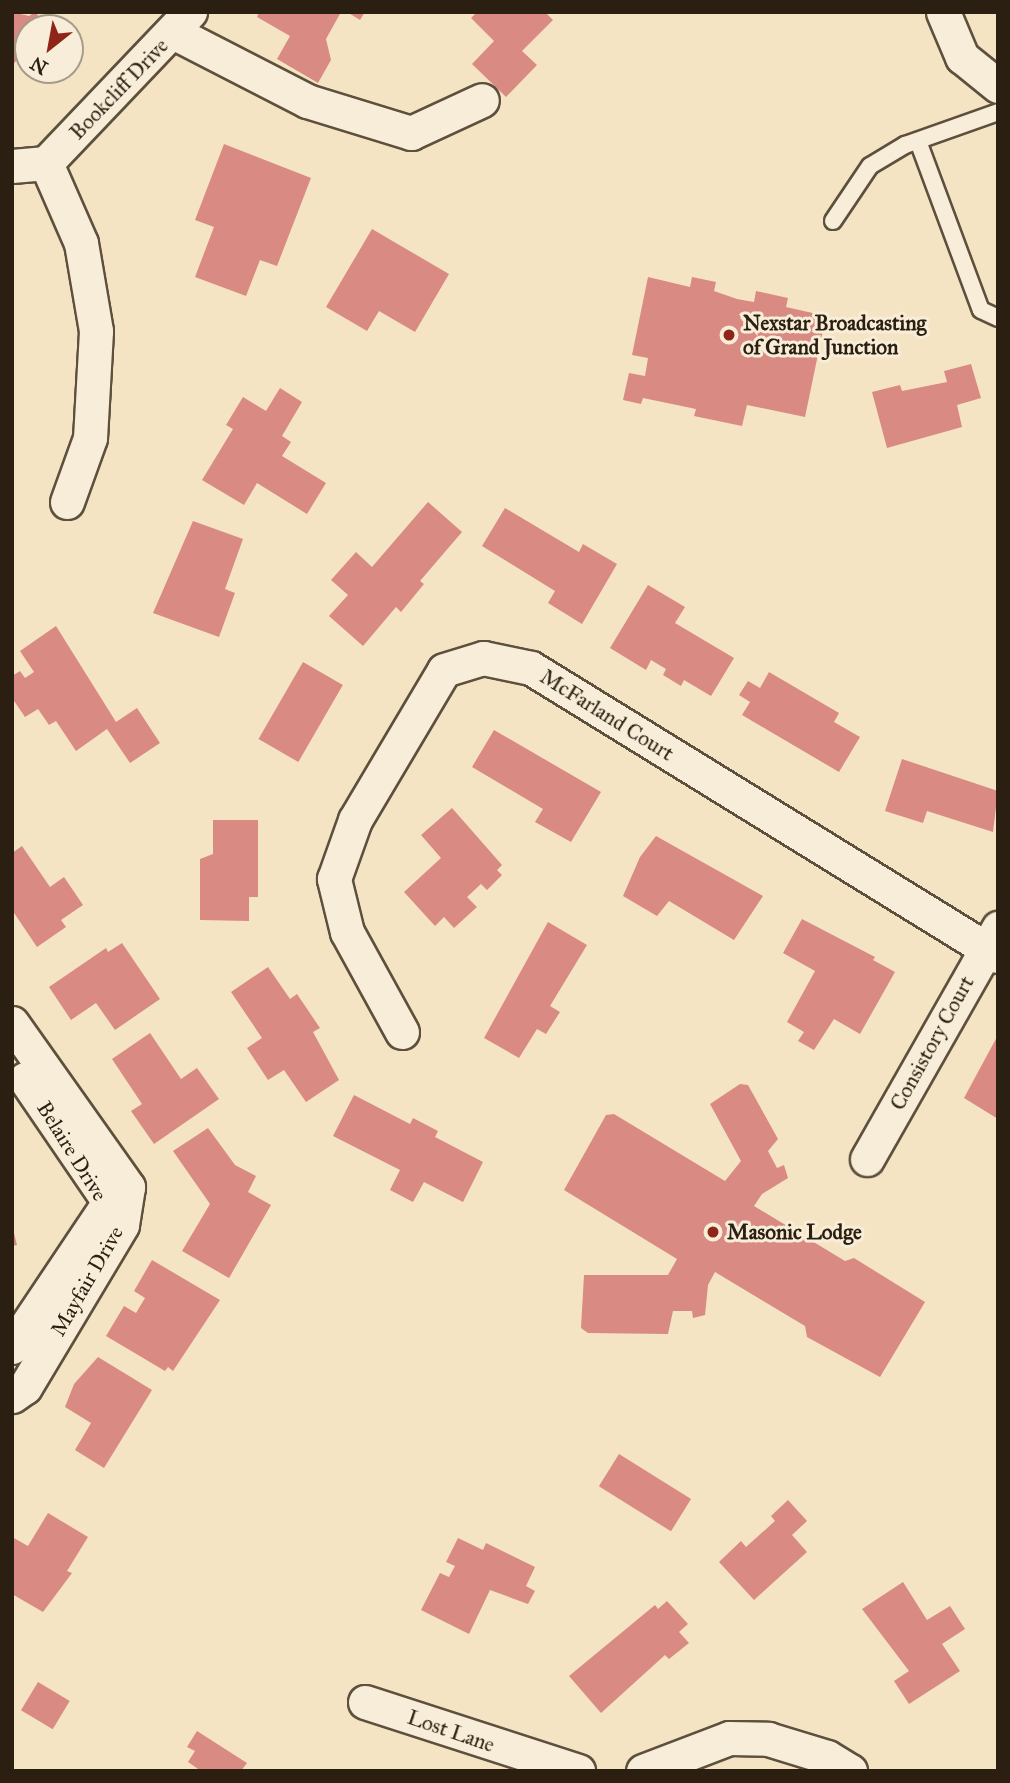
<!DOCTYPE html>
<html>
<head>
<meta charset="utf-8">
<style>
	body { margin:0 }
	#map { position:relative; width:1010px; height:1783px; overflow:hidden; background:#f5e4c3; font-family:"IM FELL Great Primer",serif }
	div>[style] { position:absolute }
	.building>* { inset:0; background:#d98a83; transform-origin:0 0 }
	.roads { filter:drop-shadow(2px 0 #5d503d) drop-shadow(-2px 0 #5d503d) drop-shadow(0 2px #5d503d) drop-shadow(0 -2px #5d503d) }
	.service>* { height:16px; margin:-8px; padding:0 8px; transform-origin:8px; border-radius:8px; background:#f8edd8 }
	.minor>* { height:33px; margin:-16.5px; padding:0 16.5px; transform-origin:16.5px; border-radius:16.5px; background:#f8edd8 }
	.dots>* { width:19px; height:19px; translate:-50% -50%; box-sizing:border-box; border:4px solid #f8edd8; border-radius:50% }
	span { translate:-50% -50%; white-space:nowrap; text-align:center; line-height:1.15; -webkit-text-stroke:6px #f8edd8; paint-order:stroke }
	.street-label { font-size:21px; color:#2a1f10 }
	.poi-label { font-size:21px; color:#2a1f10; font-weight:700 }
	.left { translate:0 -50%; text-align:left }
	.frame { position:absolute; inset:0; border:14px solid #2a1f10; pointer-events:none }
	.north { position:absolute; left:14px; top:14px; width:70px; height:70px; box-sizing:border-box; background:#f8edd8; border:2px solid #a69b88; border-radius:50%; rotate:211deg; font-size:19px; font-weight:700; line-height:28px; text-align:center; color:#2a1f10 }
	.north::after { content:''; display:block; margin:auto; width:24px; height:32px; background:#8f2418; clip-path:polygon(50% 0,100% 100%,50% 72%,0 100%) }
</style>
</head>
<body>
<div id="map">
	<div class="building">
		<div style="clip-path:polygon(12px 12px,29px 16px,35px 12px,49px 28px,28px 28px,28px 50px,12px 65px)"></div>
		<div style="clip-path:polygon(259px 12px,341px 12px,326px 39px,331px 60px,318px 83px,277px 59px,290px 36px,257px 17px)"></div>
		<div style="clip-path:polygon(347px 12px,365px 12px,360px 20px)"></div>
		<div style="clip-path:polygon(477px 12px,545px 12px,553px 20px,522px 51px,537px 65px,506px 97px,472px 64px,494px 41px,471px 18px)"></div>
		<div style="clip-path:polygon(224px 144px,311px 178px,277px 266px,260px 260px,246px 296px,195px 277px,214px 227px,195px 220px)"></div>
		<div style="clip-path:polygon(372px 229px,449px 274px,415px 332px,379px 311px,367px 331px,326px 307px)"></div>
		<div style="clip-path:polygon(648px 277px,690px 287px,692px 277px,716px 282px,714px 291px,737px 299px,754px 302px,756px 291px,788px 298px,786px 307px,826px 316px,805px 417px,747px 405px,742px 426px,694px 416px,696px 409px,643px 398px,641px 404px,623px 400px,629px 373px,645px 376px,648px 358px,632px 355px)"></div>
		<div style="clip-path:polygon(971px 364px,981px 398px,957px 405px,962px 427px,887px 448px,872px 392px,900px 385px,902px 391px,947px 382px,944px 371px)"></div>
		<div style="clip-path:polygon(280px 388px,302px 402px,282px 436px,291px 442px,282px 456px,326px 483px,307px 514px,257px 483px,244px 505px,202px 480px,233px 429px,226px 425px,243px 397px,266px 411px)"></div>
		<div style="clip-path:polygon(428px 502px,462px 532px,420px 581px,424px 584px,401px 612px,396px 607px,363px 646px,329px 616px,348px 595px,331px 580px,356px 552px,372px 567px)"></div>
		<div style="clip-path:polygon(505px 508px,579px 552px,583px 544px,617px 564px,582px 624px,548px 603px,555px 591px,482px 546px)"></div>
		<div style="clip-path:polygon(193px 521px,243px 539px,225px 589px,235px 593px,219px 637px,153px 613px)"></div>
		<div style="clip-path:polygon(648px 585px,685px 607px,675px 623px,734px 658px,711px 696px,684px 680px,681px 686px,663px 675px,666px 669px,651px 660px,646px 670px,610px 648px)"></div>
		<div style="clip-path:polygon(56px 626px,116px 722px,137px 708px,160px 743px,130px 763px,107px 729px,76px 751px,56px 721px,49px 725px,38px 709px,25px 717px,12px 698px,12px 676px,20px 671px,25px 678px,34px 672px,20px 651px)"></div>
		<div style="left:303px;top:662px;width:46px;height:89px;rotate:30deg"></div>
		<div style="clip-path:polygon(769px 672px,839px 713px,834px 722px,860px 737px,839px 772px,742px 715px,750px 702px,739px 695px,748px 681px,760px 688px)"></div>
		<div style="clip-path:polygon(494px 730px,601px 792px,571px 842px,535px 822px,543px 809px,472px 767px)"></div>
		<div style="clip-path:polygon(902px 759px,998px 791px,993px 832px,927px 811px,923px 823px,885px 811px)"></div>
		<div style="clip-path:polygon(452px 808px,502px 865px,497px 870px,502px 875px,487px 890px,481px 884px,467px 897px,477px 907px,454px 928px,444px 917px,435px 926px,404px 892px,441px 858px,421px 835px)"></div>
		<div style="clip-path:polygon(213px 820px,258px 820px,258px 897px,249px 897px,249px 921px,200px 920px,200px 859px,213px 854px)"></div>
		<div style="clip-path:polygon(656px 836px,763px 896px,734px 940px,669px 901px,657px 916px,623px 896px,640px 857px)"></div>
		<div style="clip-path:polygon(22px 846px,50px 887px,64px 877px,83px 905px,61px 920px,66px 927px,37px 947px,12px 910px,12px 853px)"></div>
		<div style="clip-path:polygon(802px 919px,875px 957px,873px 960px,895px 972px,860px 1034px,834px 1019px,814px 1050px,798px 1041px,804px 1032px,787px 1022px,815px 971px,783px 953px)"></div>
		<div style="clip-path:polygon(548px 922px,587px 945px,550px 1006px,560px 1012px,546px 1034px,537px 1029px,519px 1058px,484px 1038px)"></div>
		<div style="clip-path:polygon(122px 943px,160px 999px,115px 1030px,96px 1003px,71px 1020px,49px 987px,106px 948px,108px 952px)"></div>
		<div style="clip-path:polygon(268px 967px,290px 999px,297px 994px,320px 1028px,313px 1032px,339px 1080px,306px 1102px,284px 1070px,268px 1080px,247px 1048px,262px 1038px,231px 992px)"></div>
		<div style="clip-path:polygon(150px 1033px,181px 1079px,197px 1068px,219px 1099px,154px 1144px,131px 1111px,142px 1104px,112px 1059px)"></div>
		<div style="clip-path:polygon(998px 1035px,998px 1119px,964px 1098px)"></div>
		<div style="clip-path:polygon(740px 1084px,748px 1085px,778px 1139px,768px 1151px,777px 1168px,784px 1165px,788px 1178px,762px 1194px,754px 1206px,845px 1261px,854px 1258px,925px 1302px,880px 1377px,807px 1337px,805px 1326px,715px 1272px,708px 1285px,705px 1315px,693px 1318px,692px 1311px,673px 1311px,668px 1334px,588px 1333px,581px 1328px,584px 1275px,668px 1275px,677px 1259px,564px 1190px,606px 1115px,614px 1114px,725px 1181px,741px 1161px,710px 1104px)"></div>
		<div style="clip-path:polygon(354px 1095px,410px 1124px,413px 1118px,438px 1131px,435px 1137px,483px 1162px,463px 1202px,424px 1182px,413px 1202px,390px 1190px,400px 1170px,333px 1136px)"></div>
		<div style="clip-path:polygon(208px 1128px,235px 1165px,256px 1176px,248px 1192px,271px 1205px,229px 1278px,182px 1251px,210px 1204px,173px 1151px)"></div>
		<div style="clip-path:polygon(12px 1225px,17px 1245px,12px 1246px)"></div>
		<div style="clip-path:polygon(152px 1260px,220px 1300px,173px 1371px,168px 1367px,165px 1371px,106px 1336px,124px 1306px,136px 1313px,145px 1298px,134px 1291px)"></div>
		<div style="clip-path:polygon(98px 1357px,152px 1390px,104px 1468px,75px 1450px,91px 1423px,65px 1407px,74px 1384px)"></div>
		<div style="left:619px;top:1454px;width:85px;height:38px;rotate:32deg"></div>
		<div style="clip-path:polygon(788px 1500px,807px 1521px,792px 1535px,807px 1552px,754px 1600px,719px 1562px,741px 1541px,746px 1547px,775px 1521px,771px 1516px)"></div>
		<div style="clip-path:polygon(48px 1513px,88px 1537px,67px 1571px,72px 1573px,43px 1612px,12px 1594px,12px 1537px,28px 1546px)"></div>
		<div style="clip-path:polygon(458px 1538px,483px 1550px,486px 1543px,535px 1567px,526px 1586px,535px 1591px,528px 1604px,490px 1590px,469px 1634px,421px 1610px,440px 1573px,449px 1577px,455px 1566px,446px 1562px)"></div>
		<div style="clip-path:polygon(903px 1582px,927px 1620px,950px 1606px,965px 1629px,942px 1644px,960px 1671px,909px 1704px,894px 1681px,909px 1671px,862px 1609px)"></div>
		<div style="clip-path:polygon(667px 1601px,688px 1624px,679px 1632px,689px 1643px,669px 1659px,665px 1655px,601px 1713px,569px 1676px,655px 1605px,658px 1609px)"></div>
		<div style="left:38px;top:1682px;width:37px;height:33px;rotate:31deg"></div>
		<div style="clip-path:polygon(197px 1731px,247px 1763px,241px 1771px,201px 1771px,188px 1762px,195px 1751px,187px 1747px)"></div>
	</div>
	<div class="roads">
		<div class="service">
			<div style="left:918px;top:141px;width:180px;rotate:69.6deg"></div>
			<div style="left:981px;top:310px;width:19px;rotate:25deg"></div>
			<div style="left:833px;top:221px;width:66px;rotate:-56.1deg"></div>
			<div style="left:870px;top:166px;width:41px;rotate:-31deg"></div>
			<div style="left:905px;top:145px;width:99px;rotate:-19.5deg"></div>
		</div>
		<div class="minor">
			<div style="left:943px;top:12px;width:49px;rotate:67.1deg"></div>
			<div style="left:962px;top:57px;width:46px;rotate:38.9deg"></div>
			<div style="left:173px;top:32px;width:151px;rotate:27.2deg"></div>
			<div style="left:307px;top:101px;width:109px;rotate:17.1deg"></div>
			<div style="left:411px;top:133px;width:78px;rotate:-24.9deg"></div>
			<div style="left:46px;top:163px;width:87px;rotate:66.4deg"></div>
			<div style="left:81px;top:243px;width:89px;rotate:80.3deg"></div>
			<div style="left:96px;top:331px;width:107px;rotate:93.2deg"></div>
			<div style="left:90px;top:438px;width:68px;rotate:109.8deg"></div>
			<div style="left:46px;top:163px;width:209px;rotate:-46.4deg"></div>
			<div style="left:12px;top:166px;width:34px;rotate:-5deg"></div>
			<div style="left:12px;top:1023px;width:201px;rotate:54.7deg"></div>
			<div style="left:128px;top:1187px;width:38px;rotate:99deg"></div>
			<div style="left:122px;top:1225px;width:189px;rotate:120.9deg"></div>
			<div style="left:25px;top:1387px;width:16px;rotate:145deg"></div>
			<div style="left:402px;top:1032px;width:114px;rotate:-118.8deg"></div>
			<div style="left:347px;top:932px;width:55px;rotate:-103.8deg"></div>
			<div style="left:334px;top:879px;width:63px;rotate:-70.4deg"></div>
			<div style="left:355px;top:820px;width:174px;rotate:-59.3deg"></div>
			<div style="left:444px;top:670px;width:41px;rotate:-17.1deg"></div>
			<div style="left:483px;top:658px;width:49px;rotate:11.8deg"></div>
			<div style="left:531px;top:668px;width:549px;rotate:31.66deg"></div>
			<div style="left:867px;top:1159px;width:266px;rotate:-60.4deg"></div>
			<div style="left:12px;top:1347px;width:174px;rotate:-56.2deg"></div>
			<div style="left:109px;top:1202px;width:149px;rotate:-124.3deg"></div>
			<div style="left:365px;top:1702px;width:224px;rotate:17.9deg"></div>
			<div style="left:643px;top:1771px;width:92px;rotate:-21deg"></div>
			<div style="left:729px;top:1738px;width:39px;rotate:1deg"></div>
			<div style="left:768px;top:1739px;width:62px;rotate:17deg"></div>
			<div style="left:827px;top:1757px;width:27px;rotate:31deg"></div>
		</div>
	</div>
	<div class="dots">
		<div style="left:729px;top:335px;background:#8f2418"></div>
		<div style="left:713px;top:1232px;background:#8f2418"></div>
	</div>
	<div class="street-label">
		<span style="left:119px;top:89px;rotate:-46deg">Bookcliff Drive</span>
		<span style="left:607px;top:715px;rotate:32deg">McFarland Court</span>
		<span style="left:932px;top:1043px;rotate:-61deg">Consistory Court</span>
		<span style="left:72px;top:1151px;rotate:58deg">Belaire Drive</span>
		<span style="left:87px;top:1281px;rotate:-60deg">Mayfair Drive</span>
		<span style="left:451px;top:1731px;rotate:19deg">Lost Lane</span>
	</div>
	<div class="poi-label">
		<span class="left" style="left:743px;top:335px">Nexstar Broadcasting<br>of Grand Junction</span>
		<span class="left" style="left:727px;top:1232px">Masonic Lodge</span>
	</div>
	<div class="frame"></div>
	<div class="north">N</div>
</div>
</body>
</html>
